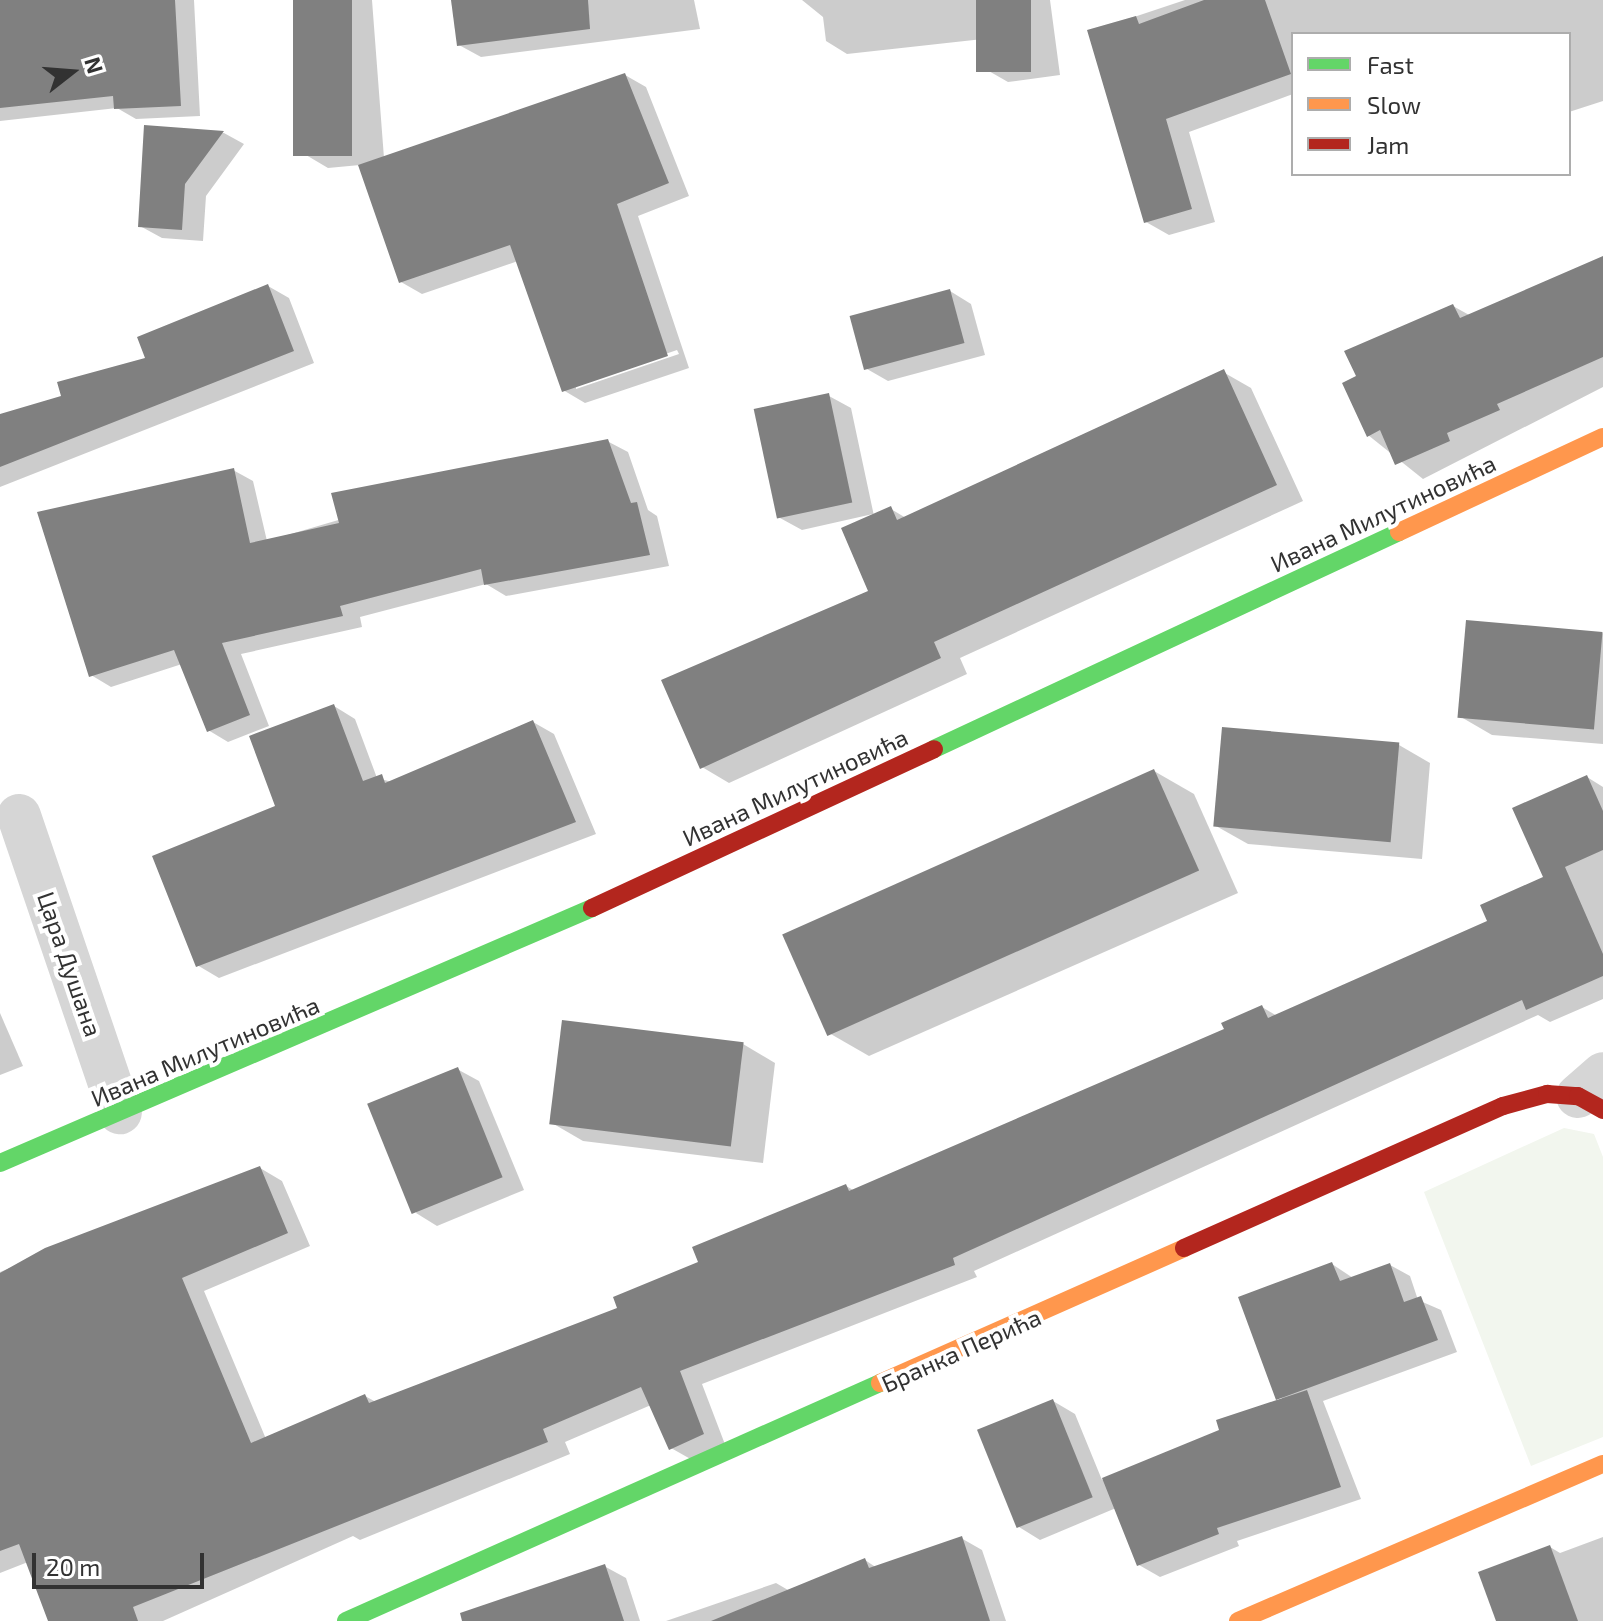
<!DOCTYPE html>
<html>
<head>
<meta charset="utf-8">
<style>
	body { margin:0 }
	#map { position:relative; width:1603px; height:1621px; overflow:hidden; background:#fff; font-family:"Exo 2",sans-serif }
	div>[style] { position:absolute }
	.green>* { inset:0; background:#f2f6ee }
	.shadow>* { inset:0; background:#0003 }
	.building>* { inset:0; background:#808080; transform-origin:0 0 }
	.street>* { height:44px; margin:-22px; padding:0 22px; transform-origin:22px; border-radius:22px; background:#d6d6d6 }
	.fast>* { height:18px; margin:-9px; padding:0 9px; transform-origin:9px; border-radius:9px; background:#63d668 }
	.slow>* { height:18px; margin:-9px; padding:0 9px; transform-origin:9px; border-radius:9px; background:#ff974d }
	.jam>* { height:18px; margin:-9px; padding:0 9px; transform-origin:9px; border-radius:9px; background:#b3261e }
	span { translate:-50% -50%; white-space:nowrap; text-align:center; line-height:1.15; -webkit-text-stroke:8px #fff; paint-order:stroke }
	.street-label { font-size:24px; color:#323232 }
	.legend { position:absolute; left:1291px; top:32px; width:280px; height:144px; box-sizing:border-box; background:#fff; border:2px solid #adadad; margin:0; padding:10px 14px; list-style:none; font-size:24px; color:#323232 }
	.legend li { display:flex; align-items:center; gap:16px; height:40px }
	.legend b { width:40px; border:2px solid #adadad }
	.north { position:absolute; left:32px; top:32px; width:80px; height:80px; -webkit-text-stroke:6px #fff; paint-order:stroke; rotate:73deg; font-size:22px; font-weight:700; line-height:32px; text-align:center; color:#323232 }
	.north::after { content:''; display:block; margin:auto; width:28px; height:36px; background:#323232; clip-path:polygon(50% 0,100% 100%,50% 72%,0 100%) }
	.scale { position:absolute; left:32px; top:1553px; width:172px; height:36px; box-sizing:border-box; border:4px solid #323232; border-top:0; padding-left:10px; font-size:24px; line-height:28px; white-space:nowrap; color:#323232; -webkit-text-stroke:6px #fff; paint-order:stroke }
</style>
</head>
<body>
<div id="map">
	<div class="green">
		<div style="clip-path:polygon(1564px 1128px,1594px 1134px,1603px 1157px,1603px 1437px,1531px 1466px,1424px 1192px)"></div>
	</div>
	<div class="shadow">
		<div style="clip-path:polygon(0 0,194px 0,200px 116px,136px 119px,117px 108px,0 121px)"></div>
		<div style="clip-path:polygon(evenodd,295px 0,372px 0,384px 158px,625px 75px,646px 87px,689px 196px,638px 216px,689px 368px,585px 403px,563px 390px,518px 261px,422px 294px,401px 282px,360px 165px,328px 168px,306px 155px,295px 0,677px 350px,679px 354px,576px 389px,576px 385px,677px 350px)"></div>
		<div style="clip-path:polygon(453px 0,694px 0,700px 29px,481px 57px,459px 45px)"></div>
		<div style="clip-path:polygon(802px 0,1050px 0,1060px 75px,1008px 82px,987px 70px,983px 39px,847px 54px,826px 41px,823px 17px)"></div>
		<div style="clip-path:polygon(1185px 0,1603px 0,1603px 101px,1569px 112px,1569px 34px,1293px 34px,1293px 94px,1189px 132px,1215px 222px,1169px 235px,1146px 222px,1089px 32px)"></div>
		<div style="clip-path:polygon(146px 127px,224px 133px,244px 144px,206px 196px,203px 241px,162px 238px,140px 226px)"></div>
		<div style="clip-path:polygon(1603px 262px,1603px 387px,1423px 479px,1368px 435px,1453px 306px,1471px 316px)"></div>
		<div style="clip-path:polygon(268px 286px,289px 298px,314px 363px,0 487px,0 416px,63px 398px,148px 359px,139px 338px)"></div>
		<div style="clip-path:polygon(950px 291px,971px 304px,985px 355px,888px 381px,867px 369px)"></div>
		<div style="clip-path:polygon(1223px 372px,1251px 388px,1303px 501px,960px 658px,967px 674px,729px 783px,702px 767px,871px 592px,873px 514px,802px 530px,780px 518px,829px 396px,851px 408px,874px 516px,891px 509px,906px 518px)"></div>
		<div style="clip-path:polygon(607px 441px,628px 452px,648px 510px,657px 516px,669px 566px,506px 596px,486px 584px,360px 617px,362px 627px,241px 654px,269px 726px,228px 742px,208px 730px,182px 664px,111px 687px,91px 675px,233px 470px,253px 481px,267px 541px)"></div>
		<div style="clip-path:polygon(1603px 633px,1603px 744px,1492px 735px,1461px 717px)"></div>
		<div style="clip-path:polygon(334px 706px,355px 719px,377px 778px,392px 782px,533px 722px,554px 734px,596px 834px,219px 978px,197px 965px)"></div>
		<div style="clip-path:polygon(1399px 745px,1430px 763px,1422px 859px,1248px 844px,1216px 826px)"></div>
		<div style="clip-path:polygon(1154px 771px,1194px 794px,1238px 893px,869px 1056px,829px 1033px)"></div>
		<div style="clip-path:polygon(1587px 777px,1603px 787px,1603px 999px,1550px 1022px,1538px 1015px,974px 1271px,977px 1277px,702px 1384px,726px 1447px,694px 1461px,671px 1448px,651px 1405px,565px 1442px,570px 1454px,360px 1540px,353px 1536px,163px 1621px,50px 1621px,28px 1562px,0 1573px,0 1272px,260px 1168px,282px 1181px,310px 1246px,204px 1291px,266px 1439px,365px 1396px,376px 1402px,619px 1309px,846px 1186px,855px 1191px,1226px 1030px,1262px 1007px,1277px 1016px,1489px 922px,1546px 878px)"></div>
		<div style="clip-path:polygon(0 1013px,23px 1066px,0 1075px)"></div>
		<div style="clip-path:polygon(743px 1044px,775px 1063px,763px 1163px,583px 1141px,552px 1123px)"></div>
		<div style="clip-path:polygon(457px 1069px,479px 1081px,524px 1190px,437px 1226px,416px 1213px)"></div>
		<div style="clip-path:polygon(1332px 1264px,1353px 1278px,1390px 1265px,1410px 1276px,1418px 1300px,1441px 1310px,1457px 1352px,1323px 1401px,1361px 1499px,1237px 1541px,1239px 1546px,1160px 1577px,1139px 1565px,1116px 1508px,1040px 1540px,1019px 1527px,1053px 1401px,1075px 1414px,1102px 1480px,1222px 1431px,1281px 1401px)"></div>
		<div style="clip-path:polygon(1603px 1537px,1603px 1621px,1498px 1621px,1550px 1547px,1560px 1553px)"></div>
		<div style="clip-path:polygon(961px 1538px,982px 1550px,1006px 1621px,666px 1621px,776px 1583px,788px 1590px,865px 1560px,877px 1568px)"></div>
		<div style="clip-path:polygon(604px 1566px,626px 1578px,640px 1621px,551px 1621px)"></div>
	</div>
	<div class="building">
		<div style="clip-path:polygon(0 0,175px 0,181px 106px,114px 109px,113px 96px,0 108px)"></div>
		<div style="left:293px;top:0;width:59px;height:156px"></div>
		<div style="clip-path:polygon(451px 0,588px 0,590px 29px,457px 46px)"></div>
		<div style="left:976px;top:0;width:55px;height:72px"></div>
		<div style="clip-path:polygon(1204px 0,1265px 0,1291px 74px,1166px 119px,1192px 209px,1144px 223px,1087px 30px,1136px 16px,1139px 24px)"></div>
		<div style="clip-path:polygon(625px 73px,669px 183px,617px 204px,668px 356px,562px 392px,510px 245px,399px 283px,358px 165px)"></div>
		<div style="clip-path:polygon(144px 125px,224px 131px,185px 184px,182px 230px,138px 227px)"></div>
		<div style="clip-path:polygon(1603px 256px,1603px 357px,1497px 404px,1500px 410px,1447px 433px,1450px 441px,1395px 465px,1380px 430px,1367px 437px,1342px 383px,1356px 376px,1344px 351px,1453px 304px,1460px 318px)"></div>
		<div style="clip-path:polygon(268px 284px,294px 351px,0 467px,0 414px,61px 396px,57px 382px,145px 358px,137px 337px)"></div>
		<div style="left:950px;top:289px;width:56px;height:104px;rotate:75deg"></div>
		<div style="clip-path:polygon(1224px 369px,1277px 485px,934px 642px,941px 658px,700px 769px,661px 680px,868px 591px,841px 528px,891px 506px,897px 520px)"></div>
		<div style="left:829px;top:393px;width:112px;height:77px;rotate:78deg"></div>
		<div style="clip-path:polygon(608px 439px,631px 503px,637px 502px,650px 555px,484px 585px,481px 569px,340px 606px,343px 616px,222px 643px,250px 715px,207px 732px,174px 650px,89px 677px,37px 512px,234px 468px,250px 543px,339px 523px,331px 493px)"></div>
		<div style="left:1466px;top:620px;width:137px;height:98px;rotate:5deg"></div>
		<div style="clip-path:polygon(334px 704px,363px 781px,382px 774px,385px 783px,533px 720px,576px 822px,196px 967px,152px 856px,275px 806px,249px 736px)"></div>
		<div style="left:1222px;top:727px;width:178px;height:100px;rotate:5deg"></div>
		<div style="left:1154px;top:769px;width:111px;height:407px;rotate:66deg"></div>
		<div style="clip-path:polygon(1587px 775px,1603px 811px,1603px 850px,1565px 867px,1603px 954px,1603px 976px,1526px 1010px,1522px 1000px,953px 1258px,955px 1265px,680px 1371px,704px 1434px,669px 1450px,641px 1387px,543px 1429px,548px 1442px,133px 1607px,138px 1621px,48px 1621px,19px 1544px,0 1551px,0 1273px,45px 1248px,260px 1166px,288px 1233px,182px 1278px,251px 1443px,365px 1394px,369px 1403px,617px 1308px,613px 1297px,698px 1262px,692px 1247px,846px 1184px,849px 1191px,1224px 1029px,1221px 1023px,1262px 1005px,1268px 1018px,1487px 921px,1480px 905px,1543px 877px,1512px 808px)"></div>
		<div style="left:562px;top:1020px;width:183px;height:105px;rotate:7deg"></div>
		<div style="left:458px;top:1067px;width:119px;height:98px;rotate:68deg"></div>
		<div style="clip-path:polygon(1332px 1262px,1340px 1281px,1390px 1263px,1404px 1302px,1421px 1296px,1438px 1340px,1276px 1400px,1238px 1297px)"></div>
		<div style="clip-path:polygon(1307px 1390px,1341px 1487px,1217px 1528px,1219px 1534px,1137px 1566px,1102px 1478px,1219px 1430px,1216px 1420px)"></div>
		<div style="left:1053px;top:1399px;width:106px;height:82px;rotate:68deg"></div>
		<div style="clip-path:polygon(962px 1536px,990px 1621px,711px 1621px,865px 1558px,869px 1568px)"></div>
		<div style="clip-path:polygon(1550px 1545px,1578px 1621px,1496px 1621px,1478px 1572px)"></div>
		<div style="clip-path:polygon(605px 1564px,624px 1621px,462px 1621px,460px 1613px)"></div>
	</div>
	<div class="street">
		<div style="left:19px;top:816px;width:313px;rotate:71.2deg"></div>
		<div style="left:1578px;top:1096px;width:33px;rotate:-41deg"></div>
	</div>
	<div class="fast">
		<div style="left:934px;top:749px;width:513px;rotate:-25.02deg"></div>
		<div style="left:0;top:1163px;width:645px;rotate:-23.3deg"></div>
		<div style="left:346px;top:1621px;width:585px;rotate:-24.02deg"></div>
	</div>
	<div class="slow">
		<div style="left:1399px;top:532px;width:225px;rotate:-25deg"></div>
		<div style="left:880px;top:1383px;width:333px;rotate:-23.9deg"></div>
		<div style="left:1238px;top:1621px;width:397px;rotate:-23.3deg"></div>
	</div>
	<div class="jam">
		<div style="left:592px;top:908px;width:377px;rotate:-24.9deg"></div>
		<div style="left:1184px;top:1248px;width:349px;rotate:-24deg"></div>
		<div style="left:1503px;top:1106px;width:46px;rotate:-15.3deg"></div>
		<div style="left:1547px;top:1094px;width:31px;rotate:4deg"></div>
		<div style="left:1578px;top:1096px;width:29px;rotate:29deg"></div>
	</div>
	<div class="street-label">
		<span style="left:1383px;top:513px;rotate:-25deg">Ивана Милутиновића</span>
		<span style="left:795px;top:787px;rotate:-25deg">Ивана Милутиновића</span>
		<span style="left:70px;top:964px;rotate:71deg">Цара Душана</span>
		<span style="left:205px;top:1051px;rotate:-23deg">Ивана Милутиновића</span>
		<span style="left:961px;top:1350px;rotate:-24deg">Бранка Перића</span>
	</div>
	<ul class="legend">
	<li><b style="height:10px;background:#63d668"></b>Fast</li>
	<li><b style="height:10px;background:#ff974d"></b>Slow</li>
	<li><b style="height:10px;background:#b3261e"></b>Jam</li>
	</ul>
	<div class="north">N</div>
	<div class="scale">20 m</div>
</div>
</body>
</html>
